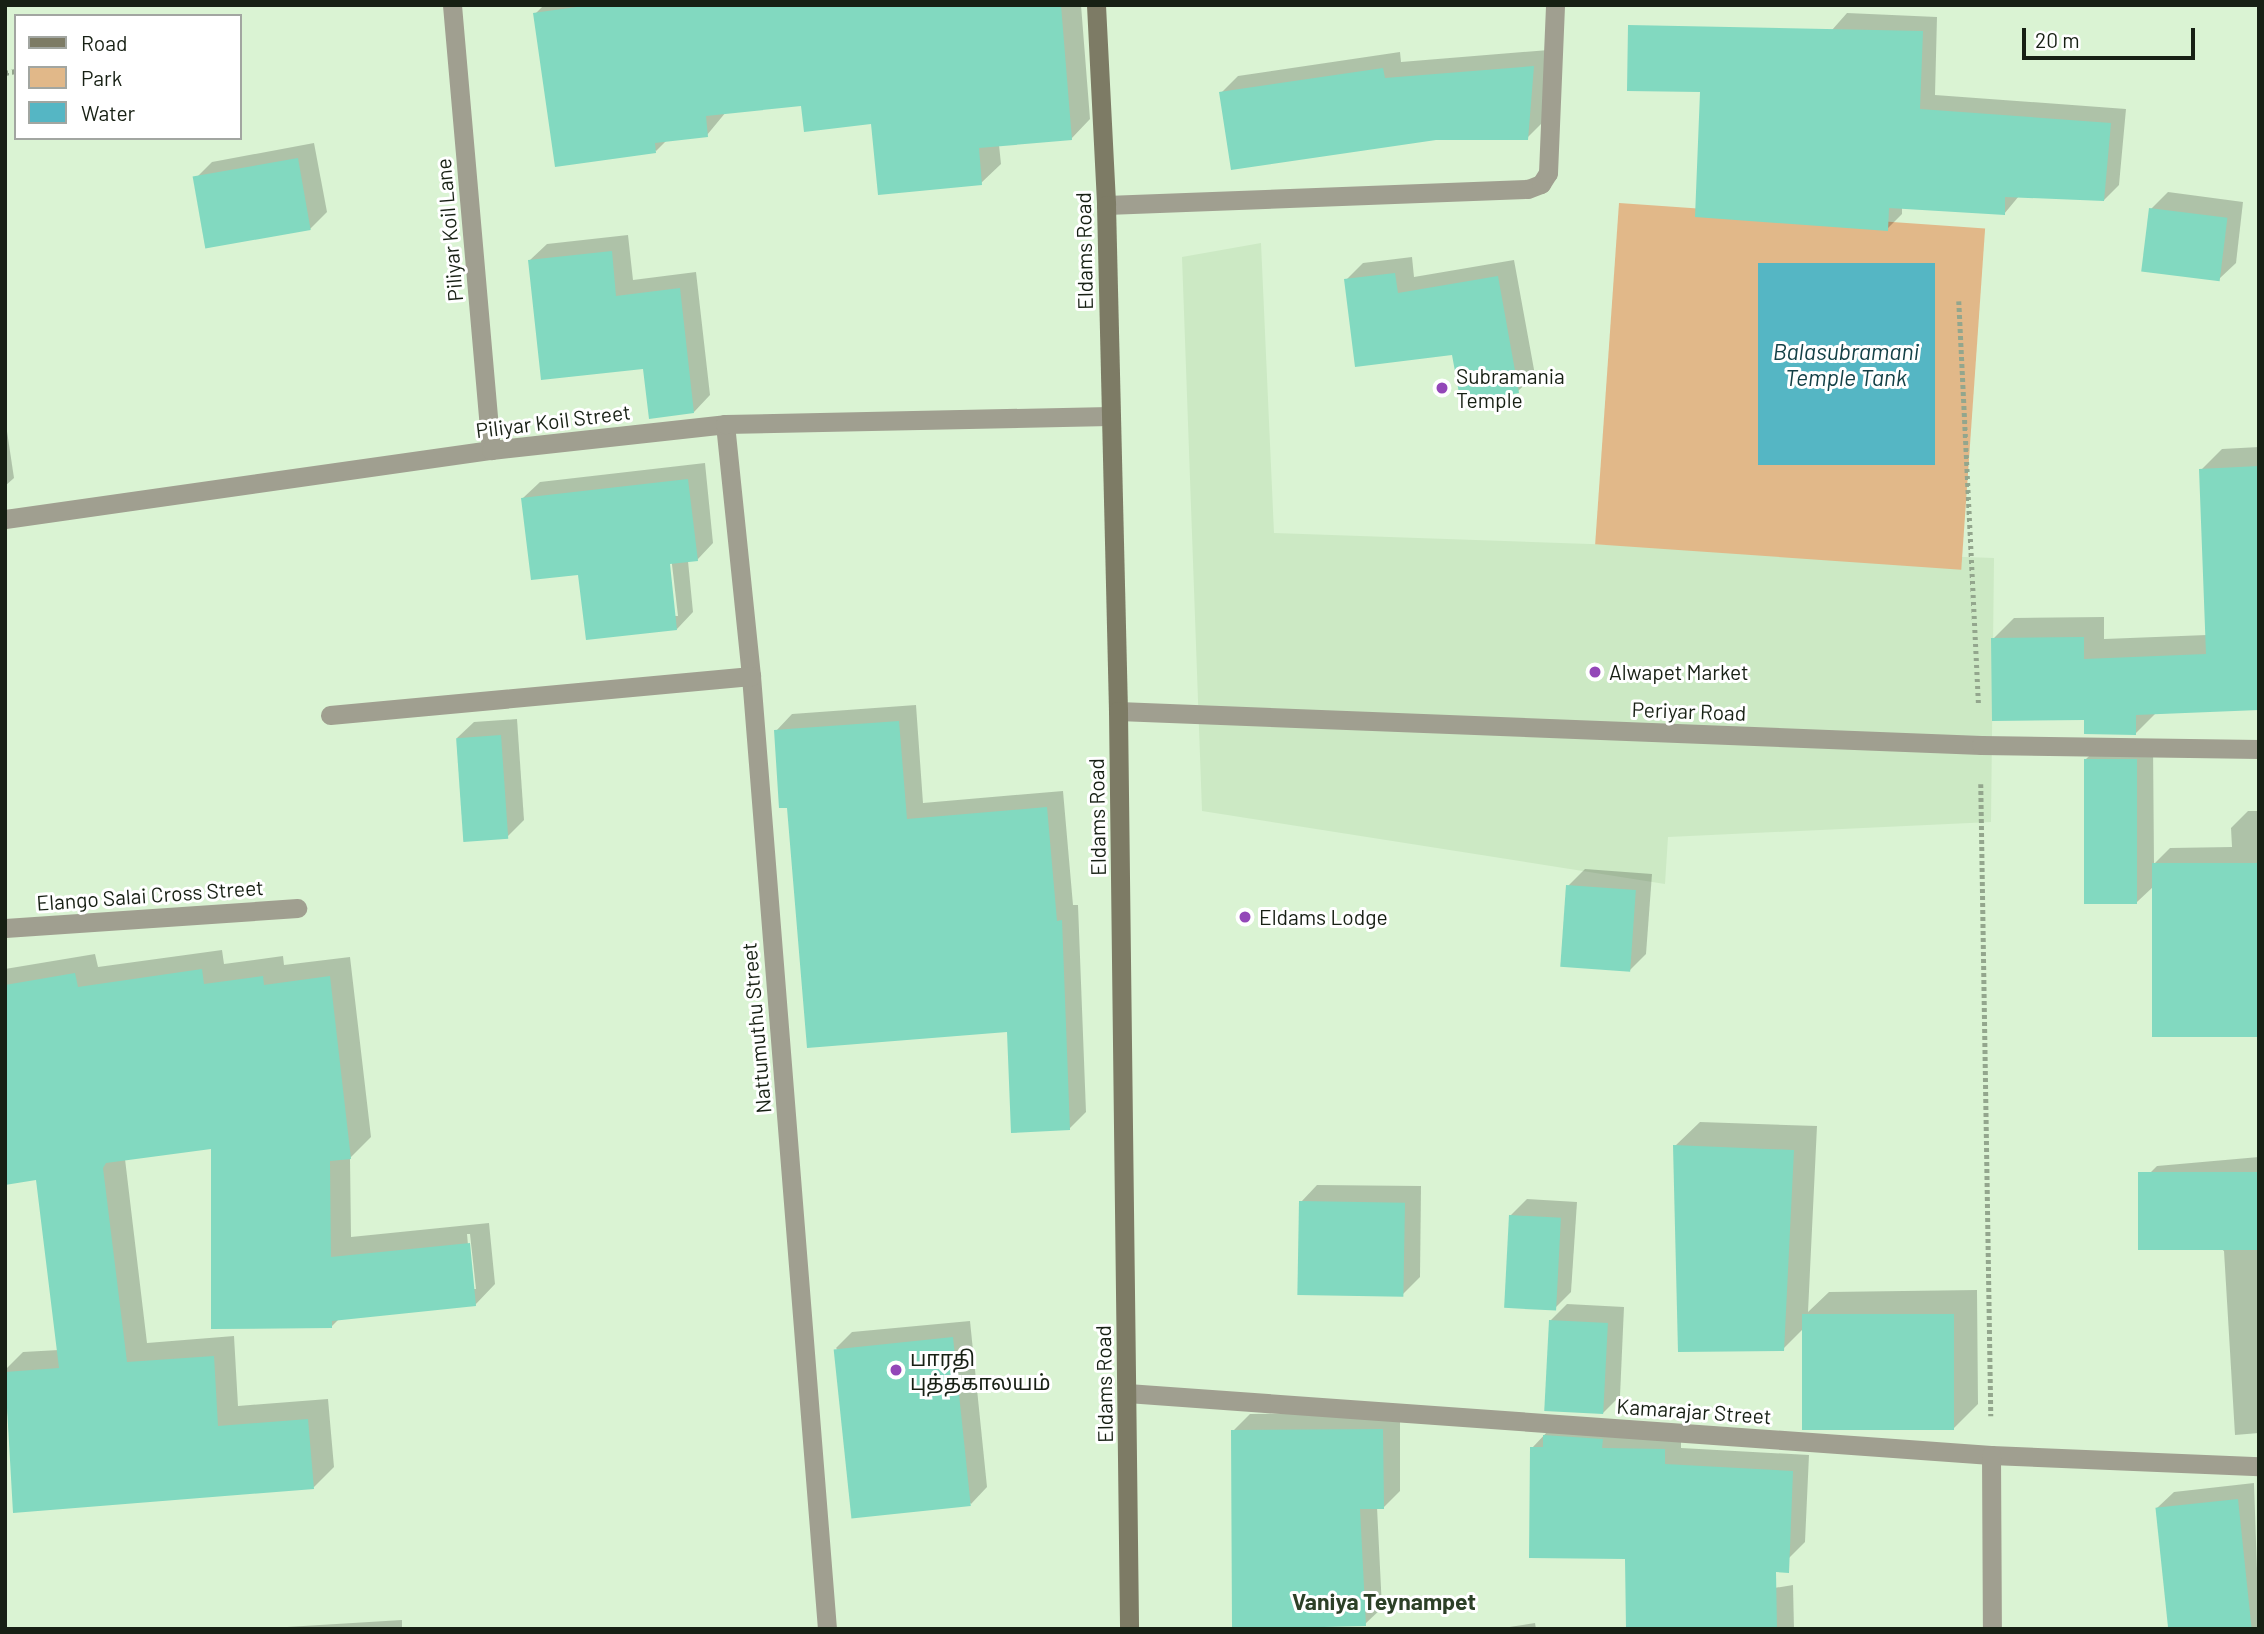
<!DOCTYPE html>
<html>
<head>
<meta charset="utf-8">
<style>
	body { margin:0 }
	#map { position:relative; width:2264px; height:1634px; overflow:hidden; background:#daf3d3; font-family:Barlow,"Noto Sans Tamil",sans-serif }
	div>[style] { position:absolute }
	.built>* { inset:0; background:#cce9c4 }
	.green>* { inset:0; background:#e1b889; transform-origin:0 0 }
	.water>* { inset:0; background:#55b6c4; transform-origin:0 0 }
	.shadow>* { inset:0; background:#0003 }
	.building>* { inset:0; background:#82d9c0; transform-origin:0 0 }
	.path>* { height:4.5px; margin-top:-2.25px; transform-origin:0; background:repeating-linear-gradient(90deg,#93a68d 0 3.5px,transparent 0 7px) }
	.pedestrian>* { height:19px; margin:-9.5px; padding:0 9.5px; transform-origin:9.5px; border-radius:9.5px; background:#a09f90 }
	.minor>* { height:19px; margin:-9.5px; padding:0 9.5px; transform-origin:9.5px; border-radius:9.5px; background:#a09f90 }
	.secondary>* { height:19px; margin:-9.5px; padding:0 9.5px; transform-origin:9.5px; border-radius:9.5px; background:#7d7b65 }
	.dots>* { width:19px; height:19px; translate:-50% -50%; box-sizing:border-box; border:4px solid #fff; border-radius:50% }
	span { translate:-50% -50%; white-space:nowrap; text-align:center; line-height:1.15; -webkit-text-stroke:6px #fff; paint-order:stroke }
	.street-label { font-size:21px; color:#172014 }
	.poi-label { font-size:21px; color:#172014 }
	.left { translate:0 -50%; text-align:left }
	.water-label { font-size:23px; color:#134046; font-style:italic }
	.neighbourhood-label { font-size:23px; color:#2c4027; font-weight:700 }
	.frame { position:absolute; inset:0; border:7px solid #172014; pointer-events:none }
	.legend { position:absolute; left:14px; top:14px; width:228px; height:126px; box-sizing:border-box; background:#fff; border:2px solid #a2a6a1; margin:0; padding:9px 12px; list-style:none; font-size:21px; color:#172014 }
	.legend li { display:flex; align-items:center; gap:14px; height:35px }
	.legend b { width:35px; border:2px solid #a2a6a1 }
	.scale { position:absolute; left:2022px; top:28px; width:173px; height:32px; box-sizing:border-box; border:4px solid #172014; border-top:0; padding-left:9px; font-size:21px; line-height:24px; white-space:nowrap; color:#172014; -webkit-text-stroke:5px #fff; paint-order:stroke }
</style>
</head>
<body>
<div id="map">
	<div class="built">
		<div style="clip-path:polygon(1261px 243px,1274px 533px,1994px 558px,1991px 822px,1668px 837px,1665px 884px,1202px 811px,1182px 257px)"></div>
	</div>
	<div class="green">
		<div style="left:1619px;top:203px;width:367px;height:342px;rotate:4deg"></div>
	</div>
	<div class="water">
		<div style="left:1758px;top:263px;width:177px;height:202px"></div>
	</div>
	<div class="shadow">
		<div style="clip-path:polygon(544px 5px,1081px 5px,1090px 119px,1071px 139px,999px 145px,1001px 164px,981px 183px,873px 122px,803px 104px,726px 112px,707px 135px,667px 140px,656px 151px,535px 14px)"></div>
		<div style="clip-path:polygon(1847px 13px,1937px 17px,1935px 95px,2126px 109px,2119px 185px,2104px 200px,2019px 196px,2004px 214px,1902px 207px,1902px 214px,1887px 229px,1832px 30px)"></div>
		<div style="clip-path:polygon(1549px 50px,1544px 121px,1527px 138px,1221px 93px,1238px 76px,1400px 52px,1401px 62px)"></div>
		<div style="clip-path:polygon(314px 143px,327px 212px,310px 229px,195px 179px,212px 162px)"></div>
		<div style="clip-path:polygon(2168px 192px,2243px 202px,2236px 263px,2219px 279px,2151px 209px)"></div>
		<div style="clip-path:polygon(628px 235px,633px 280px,696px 272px,710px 395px,694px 412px,530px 260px,547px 244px)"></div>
		<div style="clip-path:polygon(1412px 257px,1414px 277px,1514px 260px,1535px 375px,1518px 391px,1346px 280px,1363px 263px)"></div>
		<div style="clip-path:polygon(5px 418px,14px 478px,5px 486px)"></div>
		<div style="clip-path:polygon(2259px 447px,2259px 709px,2157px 712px,2136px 733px,2086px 719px,1993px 639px,2014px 618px,2104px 617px,2104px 639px,2207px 635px,2201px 470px,2222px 449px)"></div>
		<div style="clip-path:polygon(evenodd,705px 463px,713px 543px,697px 560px,688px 561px,693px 612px,677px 629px,580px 573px,523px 498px,540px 482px,705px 463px,667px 556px,671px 556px,678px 616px,674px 616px,667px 556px)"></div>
		<div style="clip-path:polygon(916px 705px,923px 803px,1063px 791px,1073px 905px,1078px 905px,1086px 1112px,1069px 1129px,1009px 1030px,788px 806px,776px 731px,792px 714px)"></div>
		<div style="clip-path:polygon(517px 719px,524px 820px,507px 837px,457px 738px,474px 722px)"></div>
		<div style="clip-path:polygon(2103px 743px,2153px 743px,2154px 864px,2170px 848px,2232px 847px,2231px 828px,2248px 811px,2259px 811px,2259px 1035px,2154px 886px,2137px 902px,2086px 759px)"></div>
		<div style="clip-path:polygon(1585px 869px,1652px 874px,1646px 954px,1629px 971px,1568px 886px)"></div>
		<div style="clip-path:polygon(evenodd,222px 950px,224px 964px,283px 956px,284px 965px,350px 957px,371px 1137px,350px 1158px,351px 1237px,489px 1223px,495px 1284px,475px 1305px,339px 1319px,331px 1327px,212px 1147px,125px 1159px,147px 1343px,234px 1336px,238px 1406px,328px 1399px,334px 1467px,314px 1487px,14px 1511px,5px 1370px,23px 1352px,59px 1350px,38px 1178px,5px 1183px,5px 969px,95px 954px,98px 967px,222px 950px,467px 1234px,470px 1234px,476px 1289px,472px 1289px,467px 1234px)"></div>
		<div style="clip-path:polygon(1700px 1122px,1817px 1126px,1808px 1312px,1829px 1292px,1977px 1290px,1978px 1404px,1954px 1428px,1804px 1328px,1783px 1349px,1675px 1146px)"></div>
		<div style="clip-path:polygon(2259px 1157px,2259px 1433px,2235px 1435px,2224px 1251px,2140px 1183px,2157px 1166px)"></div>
		<div style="clip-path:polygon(1317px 1185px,1421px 1186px,1420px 1277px,1403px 1294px,1301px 1202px)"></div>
		<div style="clip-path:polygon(1527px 1199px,1577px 1202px,1571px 1292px,1554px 1309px,1510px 1216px)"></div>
		<div style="clip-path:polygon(1567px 1304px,1624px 1307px,1620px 1396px,1603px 1413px,1550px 1321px)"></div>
		<div style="clip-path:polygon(970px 1321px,987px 1487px,971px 1504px,836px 1348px,852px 1332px)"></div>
		<div style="clip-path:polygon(1400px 1413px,1400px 1491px,1384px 1507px,1377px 1507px,1382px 1608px,1365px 1624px,1234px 1629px,1233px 1431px,1250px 1414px)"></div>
		<div style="clip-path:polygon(1548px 1431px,1681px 1433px,1681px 1448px,1809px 1455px,1805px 1542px,1788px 1559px,1532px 1448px)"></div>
		<div style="clip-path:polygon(2254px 1483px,2259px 1629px,2170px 1629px,2157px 1508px,2174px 1492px)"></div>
		<div style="clip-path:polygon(1793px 1585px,1794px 1629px,1627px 1629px,1644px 1609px)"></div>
		<div style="clip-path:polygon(402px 1620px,402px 1629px,252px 1629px)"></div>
		<div style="clip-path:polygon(1535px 1623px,1536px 1629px,1496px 1629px)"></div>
	</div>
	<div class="building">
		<div style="clip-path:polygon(591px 5px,1061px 5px,1072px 140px,979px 148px,982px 185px,878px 195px,871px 124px,804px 132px,801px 106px,706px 116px,708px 137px,655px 143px,656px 153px,555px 167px,533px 13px)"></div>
		<div style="clip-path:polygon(1628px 25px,1923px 31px,1920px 109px,2111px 123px,2104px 201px,2005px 197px,2005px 215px,1889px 208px,1888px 231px,1695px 217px,1700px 92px,1627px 91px)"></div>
		<div style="clip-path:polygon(1534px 66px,1528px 140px,1436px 140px,1231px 170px,1219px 92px,1383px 68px,1385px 78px)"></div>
		<div style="left:298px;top:158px;width:73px;height:107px;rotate:80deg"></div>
		<div style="left:2149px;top:208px;width:79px;height:64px;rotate:7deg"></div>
		<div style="clip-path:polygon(612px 251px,616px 296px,680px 288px,694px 413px,649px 419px,643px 369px,541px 380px,528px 260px)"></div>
		<div style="clip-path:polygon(1395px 273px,1398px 293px,1498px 276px,1519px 393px,1461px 404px,1452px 355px,1355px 367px,1344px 279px)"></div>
		<div style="clip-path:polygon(2259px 466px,2259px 710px,2136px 715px,2136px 735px,2084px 734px,2084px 720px,1992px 721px,1991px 638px,2084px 637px,2084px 659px,2206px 654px,2199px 469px)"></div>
		<div style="clip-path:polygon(688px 479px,698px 561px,670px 564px,677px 630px,586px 640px,578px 575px,531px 580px,521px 498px)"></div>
		<div style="clip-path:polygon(899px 721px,907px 819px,1047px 807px,1057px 921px,1062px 920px,1070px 1130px,1011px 1133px,1007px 1032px,807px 1048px,787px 808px,779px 808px,774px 730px)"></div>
		<div style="left:501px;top:735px;width:104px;height:45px;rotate:86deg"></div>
		<div style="left:2084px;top:759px;width:53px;height:145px"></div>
		<div style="left:2259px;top:863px;width:174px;height:107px;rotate:90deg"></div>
		<div style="left:1566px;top:885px;width:70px;height:82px;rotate:4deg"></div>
		<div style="clip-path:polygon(202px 969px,204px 984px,263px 976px,264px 985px,330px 976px,351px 1159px,330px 1161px,331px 1257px,470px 1243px,476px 1306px,332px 1321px,332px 1328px,211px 1329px,211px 1149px,106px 1163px,103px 1168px,127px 1362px,214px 1356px,218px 1426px,308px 1419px,314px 1489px,13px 1513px,5px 1372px,59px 1368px,36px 1180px,5px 1185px,5px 985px,75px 973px,78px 987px)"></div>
		<div style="clip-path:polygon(1673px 1145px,1794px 1150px,1784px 1351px,1678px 1352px)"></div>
		<div style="left:2259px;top:1172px;width:78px;height:121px;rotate:90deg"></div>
		<div style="left:1299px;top:1201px;width:106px;height:94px;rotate:1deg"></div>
		<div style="left:1509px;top:1215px;width:52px;height:93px;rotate:3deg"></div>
		<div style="left:1954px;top:1314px;width:116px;height:152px;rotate:90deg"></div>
		<div style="left:1549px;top:1320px;width:59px;height:91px;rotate:3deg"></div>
		<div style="left:953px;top:1337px;width:170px;height:120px;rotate:84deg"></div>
		<div style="clip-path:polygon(1383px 1429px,1384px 1509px,1360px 1509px,1366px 1626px,1232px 1629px,1231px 1430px)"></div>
		<div style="clip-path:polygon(1543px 1435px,1603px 1439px,1602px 1448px,1665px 1449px,1665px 1464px,1793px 1471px,1789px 1573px,1776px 1572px,1777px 1629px,1626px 1629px,1625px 1559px,1529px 1558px,1530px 1447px,1543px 1447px)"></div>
		<div style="left:2238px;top:1499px;width:131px;height:83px;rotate:84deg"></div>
	</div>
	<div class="path">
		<div style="left:5px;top:73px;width:11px;rotate:-10deg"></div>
		<div style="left:1959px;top:301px;width:404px;rotate:87.2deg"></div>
		<div style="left:1981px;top:784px;width:632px;rotate:89.09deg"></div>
	</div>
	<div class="pedestrian">
		<div style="left:452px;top:5px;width:447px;rotate:85deg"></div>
	</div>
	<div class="minor">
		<div style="left:1106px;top:205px;width:422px;rotate:-2.2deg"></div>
		<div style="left:1528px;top:189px;width:14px;rotate:-21deg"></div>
		<div style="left:1541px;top:184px;width:13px;rotate:-58deg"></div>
		<div style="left:1548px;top:173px;width:168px;rotate:-87.6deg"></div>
		<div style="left:725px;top:424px;width:253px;rotate:84.1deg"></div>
		<div style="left:751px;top:676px;width:956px;rotate:85.44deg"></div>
		<div style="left:5px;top:519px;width:491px;rotate:-8.1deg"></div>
		<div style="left:491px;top:450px;width:235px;rotate:-6.3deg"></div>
		<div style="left:725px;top:424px;width:385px;rotate:-1.2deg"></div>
		<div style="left:1118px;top:711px;width:864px;rotate:2.26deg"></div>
		<div style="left:1981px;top:745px;width:278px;rotate:0.8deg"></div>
		<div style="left:330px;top:715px;width:423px;rotate:-5.3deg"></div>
		<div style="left:5px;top:928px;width:293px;rotate:-3.9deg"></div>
		<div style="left:1127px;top:1393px;width:866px;rotate:4.1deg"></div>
		<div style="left:1991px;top:1455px;width:268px;rotate:2.4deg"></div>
		<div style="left:1991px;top:1455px;width:174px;rotate:89.7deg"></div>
	</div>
	<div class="secondary">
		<div style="left:1096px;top:5px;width:200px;rotate:87.1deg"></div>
		<div style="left:1106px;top:205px;width:506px;rotate:88.64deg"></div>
		<div style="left:1118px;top:711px;width:918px;rotate:89.31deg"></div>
	</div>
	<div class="dots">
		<div style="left:1442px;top:388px;background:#9347b8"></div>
		<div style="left:1595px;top:672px;background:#9347b8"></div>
		<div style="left:1245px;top:917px;background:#9347b8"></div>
		<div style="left:896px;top:1370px;background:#9347b8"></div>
	</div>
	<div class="street-label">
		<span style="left:449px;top:230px;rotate:-95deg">Piliyar Koil Lane</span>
		<span style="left:1084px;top:251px;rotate:-91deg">Eldams Road</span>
		<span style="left:553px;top:421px;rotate:-7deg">Piliyar Koil Street</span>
		<span style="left:1689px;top:711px;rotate:2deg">Periyar Road</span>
		<span style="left:1097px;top:817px;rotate:-91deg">Eldams Road</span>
		<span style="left:150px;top:895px;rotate:-4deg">Elango Salai Cross Street</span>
		<span style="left:756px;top:1028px;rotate:-95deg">Nattumuthu Street</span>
		<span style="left:1104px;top:1384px;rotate:-91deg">Eldams Road</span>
		<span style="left:1694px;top:1411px;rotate:4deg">Kamarajar Street</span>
	</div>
	<div class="poi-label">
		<span class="left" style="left:1456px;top:388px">Subramania<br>Temple</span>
		<span class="left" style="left:1609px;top:672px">Alwapet Market</span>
		<span class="left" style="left:1259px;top:917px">Eldams Lodge</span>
		<span class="left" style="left:910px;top:1370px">பாரதி<br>புத்தகாலயம்</span>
	</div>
	<div class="water-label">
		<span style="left:1846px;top:364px">Balasubramani<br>Temple Tank</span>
	</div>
	<div class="neighbourhood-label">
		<span style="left:1384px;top:1601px">Vaniya Teynampet</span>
	</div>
	<div class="frame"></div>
	<ul class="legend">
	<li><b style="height:9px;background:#7d7b65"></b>Road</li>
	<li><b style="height:19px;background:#e1b889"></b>Park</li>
	<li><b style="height:19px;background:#55b6c4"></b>Water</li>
	</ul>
	<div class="scale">20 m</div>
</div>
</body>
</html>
